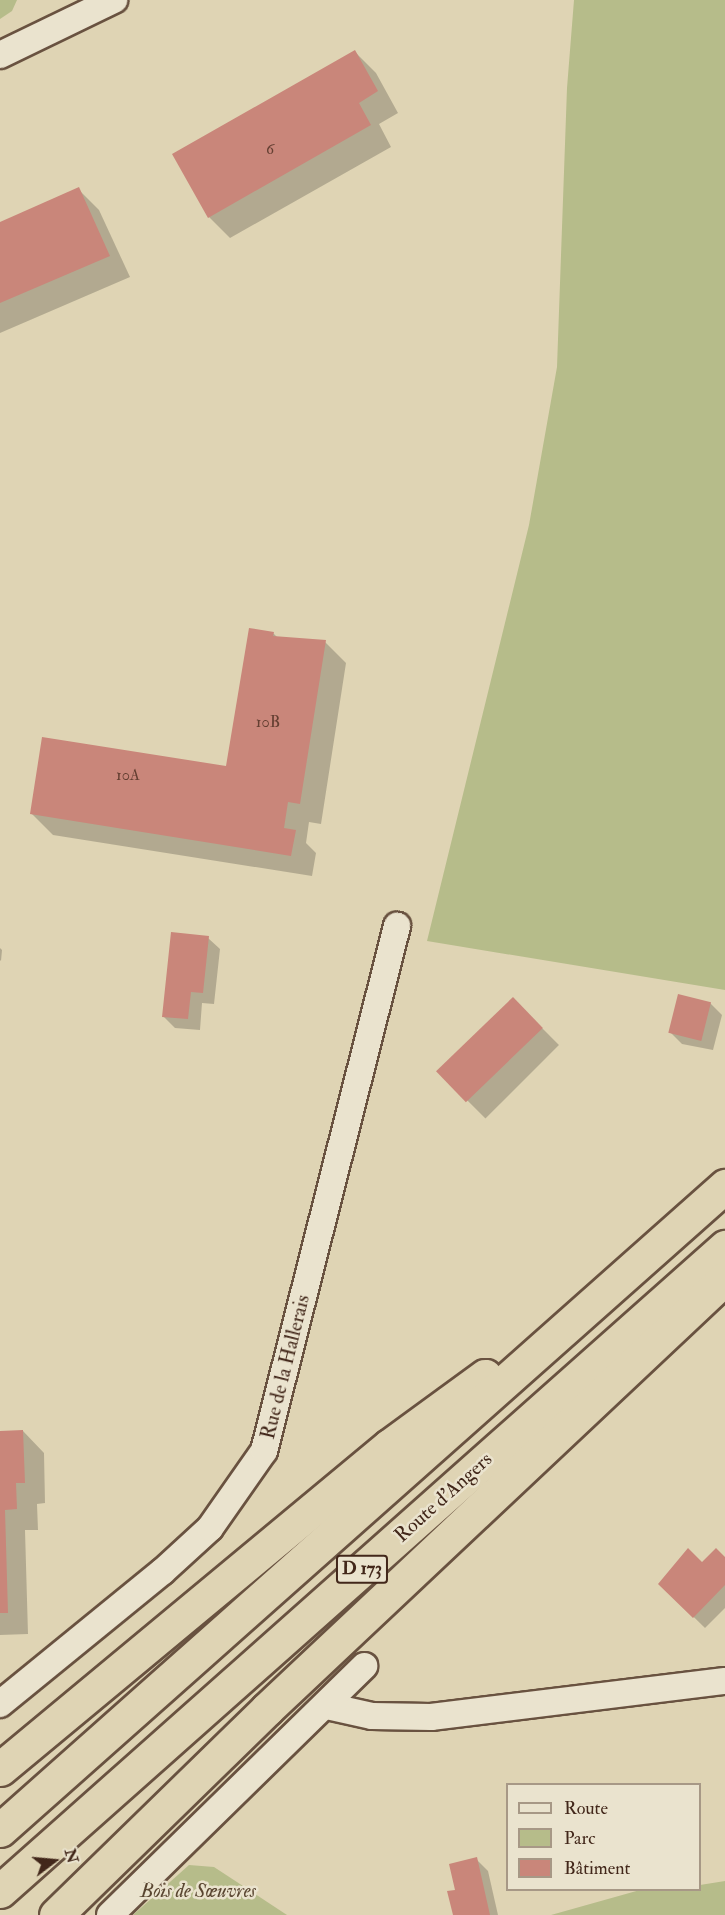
<!DOCTYPE html>
<html>
<head>
<meta charset="utf-8">
<style>
	body { margin:0 }
	#map { position:relative; width:725px; height:1915px; overflow:hidden; background:#dfd4b4; font-family:"IM FELL Double Pica",serif }
	div>[style] { position:absolute }
	.green>* { inset:0; background:#b6bc8a }
	.shadow>* { inset:0; background:#0003; transform-origin:0 0 }
	.building>* { inset:0; background:#c9867a; transform-origin:0 0 }
	.roads { filter:drop-shadow(2px 0 #695240) drop-shadow(-2px 0 #695240) drop-shadow(0 2px #695240) drop-shadow(0 -2px #695240) }
	.street>* { height:26px; margin:-13px; padding:0 13px; transform-origin:13px; border-radius:13px; background:#eae3ce }
	.highway>* { height:33px; margin:-16.5px; padding:0 16.5px; transform-origin:16.5px; border-radius:16.5px; background:#dfd4b4 }
	span { translate:-50% -50%; white-space:nowrap; text-align:center; line-height:1.15; -webkit-text-stroke:5px #eae3ce; paint-order:stroke }
	.number-label { font-size:16px; color:#643f32 }
	.number-label span { -webkit-text-stroke-width:0 }
	.shield-label span { padding:2px 4px; background:#eae3ce; border:2px solid; border-radius:4px; -webkit-text-stroke-width:0 }
	.shield-label { font-size:18px; color:#42271a; font-weight:700 }
	.street-label { font-size:20px; color:#42271a }
	.park-label { font-size:20px; color:#594530; font-style:italic }
	.legend { position:absolute; left:506px; top:1783px; width:195px; height:108px; box-sizing:border-box; background:#eae3ce; border:2px solid #a79886; margin:0; padding:8px 10px; list-style:none; font-size:18px; color:#42271a }
	.legend li { display:flex; align-items:center; gap:12px; height:30px }
	.legend b { width:30px; border:2px solid #a79886 }
	.north { position:absolute; left:24px; top:1831px; width:60px; height:60px; -webkit-text-stroke:4px #eae3ce; paint-order:stroke; rotate:74deg; font-size:16px; font-weight:700; line-height:24px; text-align:center; color:#42271a }
	.north::after { content:''; display:block; margin:auto; width:21px; height:27px; background:#42271a; clip-path:polygon(50% 0,100% 100%,50% 72%,0 100%) }
</style>
</head>
<body>
<div id="map">
	<div class="green">
		<div style="clip-path:polygon(0 0,17px 0,12px 11px,0 19px)"></div>
		<div style="clip-path:polygon(574px 0,725px 0,725px 990px,427px 941px,529px 525px,557px 367px,567px 88px)"></div>
		<div style="clip-path:polygon(189px 1865px,214px 1867px,287px 1915px,133px 1915px)"></div>
		<div style="clip-path:polygon(725px 1881px,725px 1915px,551px 1915px,640px 1890px,700px 1890px,700px 1885px)"></div>
	</div>
	<div class="shadow">
		<div style="clip-path:polygon(355px 52px,376px 73px,398px 113px,379px 124px,391px 147px,230px 238px,209px 217px)"></div>
		<div style="clip-path:polygon(78px 189px,99px 210px,130px 277px,0 333px,0 223px)"></div>
		<div style="clip-path:polygon(273px 633px,278px 638px,325px 642px,346px 663px,321px 824px,309px 822px,306px 843px,316px 853px,312px 876px,53px 835px,32px 814px,227px 768px)"></div>
		<div style="clip-path:polygon(208px 938px,220px 949px,214px 1004px,202px 1003px,200px 1030px,175px 1028px,163px 1016px)"></div>
		<div style="clip-path:polygon(0 948px,2px 950px,1px 961px,0 960px)"></div>
		<div style="left:513px;top:999px;width:65px;height:104px;rotate:45deg"></div>
		<div style="clip-path:polygon(710px 1003px,722px 1015px,713px 1050px,682px 1044px,670px 1032px)"></div>
		<div style="clip-path:polygon(23px 1431px,44px 1453px,45px 1503px,37px 1504px,38px 1530px,25px 1530px,28px 1634px,0 1635px,0 1432px)"></div>
		<div style="clip-path:polygon(725px 1559px,725px 1608px,705px 1628px,660px 1584px)"></div>
		<div style="clip-path:polygon(476px 1859px,488px 1871px,498px 1915px,454px 1915px,456px 1891px)"></div>
	</div>
	<div class="building">
		<div style="clip-path:polygon(355px 50px,378px 91px,359px 103px,371px 125px,208px 218px,172px 154px)"></div>
		<div style="clip-path:polygon(79px 187px,110px 256px,0 303px,0 222px)"></div>
		<div style="clip-path:polygon(249px 628px,274px 632px,273px 636px,326px 640px,300px 804px,288px 802px,284px 828px,296px 830px,291px 856px,30px 814px,42px 737px,226px 766px)"></div>
		<div style="clip-path:polygon(171px 932px,209px 936px,203px 993px,191px 992px,188px 1019px,162px 1017px)"></div>
		<div style="left:678px;top:994px;width:34px;height:40px;rotate:14deg"></div>
		<div style="left:513px;top:997px;width:43px;height:107px;rotate:46deg"></div>
		<div style="clip-path:polygon(23px 1430px,25px 1483px,16px 1483px,17px 1509px,5px 1510px,8px 1613px,0 1613px,0 1431px)"></div>
		<div style="clip-path:polygon(688px 1548px,702px 1562px,716px 1548px,725px 1557px,725px 1585px,693px 1618px,658px 1584px)"></div>
		<div style="clip-path:polygon(477px 1857px,490px 1915px,453px 1915px,447px 1891px,455px 1890px,449px 1864px)"></div>
	</div>
	<div class="roads">
		<div class="street">
			<div style="left:0;top:55px;width:127px;rotate:-25.8deg"></div>
			<div style="left:0;top:1704px;width:209px;rotate:-39.2deg"></div>
			<div style="left:162px;top:1572px;width:65px;rotate:-42.5deg"></div>
			<div style="left:210px;top:1528px;width:94px;rotate:-55deg"></div>
			<div style="left:264px;top:1451px;width:542px;rotate:-75.78deg"></div>
			<div style="left:327px;top:1706px;width:46px;rotate:12.5deg"></div>
			<div style="left:372px;top:1716px;width:59px;rotate:1deg"></div>
			<div style="left:431px;top:1717px;width:296px;rotate:-7deg"></div>
			<div style="left:110px;top:1915px;width:356px;rotate:-44.4deg"></div>
		</div>
		<div class="highway">
			<div style="left:0;top:1769px;width:506px;rotate:-39.7deg"></div>
			<div style="left:389px;top:1446px;width:119px;rotate:-36.1deg"></div>
			<div style="left:0;top:1830px;width:970px;rotate:-41.61deg"></div>
			<div style="left:0;top:1891px;width:970px;rotate:-41.61deg"></div>
			<div style="left:56px;top:1915px;width:295px;rotate:-44.3deg"></div>
			<div style="left:267px;top:1709px;width:629px;rotate:-43.26deg"></div>
		</div>
	</div>
	<div class="number-label">
		<span style="left:270px;top:149px">6</span>
		<span style="left:268px;top:722px">10B</span>
		<span style="left:128px;top:775px">10A</span>
	</div>
	<div class="shield-label">
		<span style="left:362px;top:1569px">D 173</span>
	</div>
	<div class="street-label">
		<span style="left:285px;top:1367px;rotate:-76deg">Rue de la Hallerais</span>
		<span style="left:443px;top:1497px;rotate:-42deg">Route d'Angers</span>
	</div>
	<div class="park-label">
		<span style="left:198px;top:1890px">Bois de Sœuvres</span>
	</div>
	<ul class="legend">
	<li><b style="height:8px;background:#eae3ce"></b>Route</li>
	<li><b style="height:16px;background:#b6bc8a"></b>Parc</li>
	<li><b style="height:16px;background:#c9867a"></b>Bâtiment</li>
	</ul>
	<div class="north">N</div>
</div>
</body>
</html>
